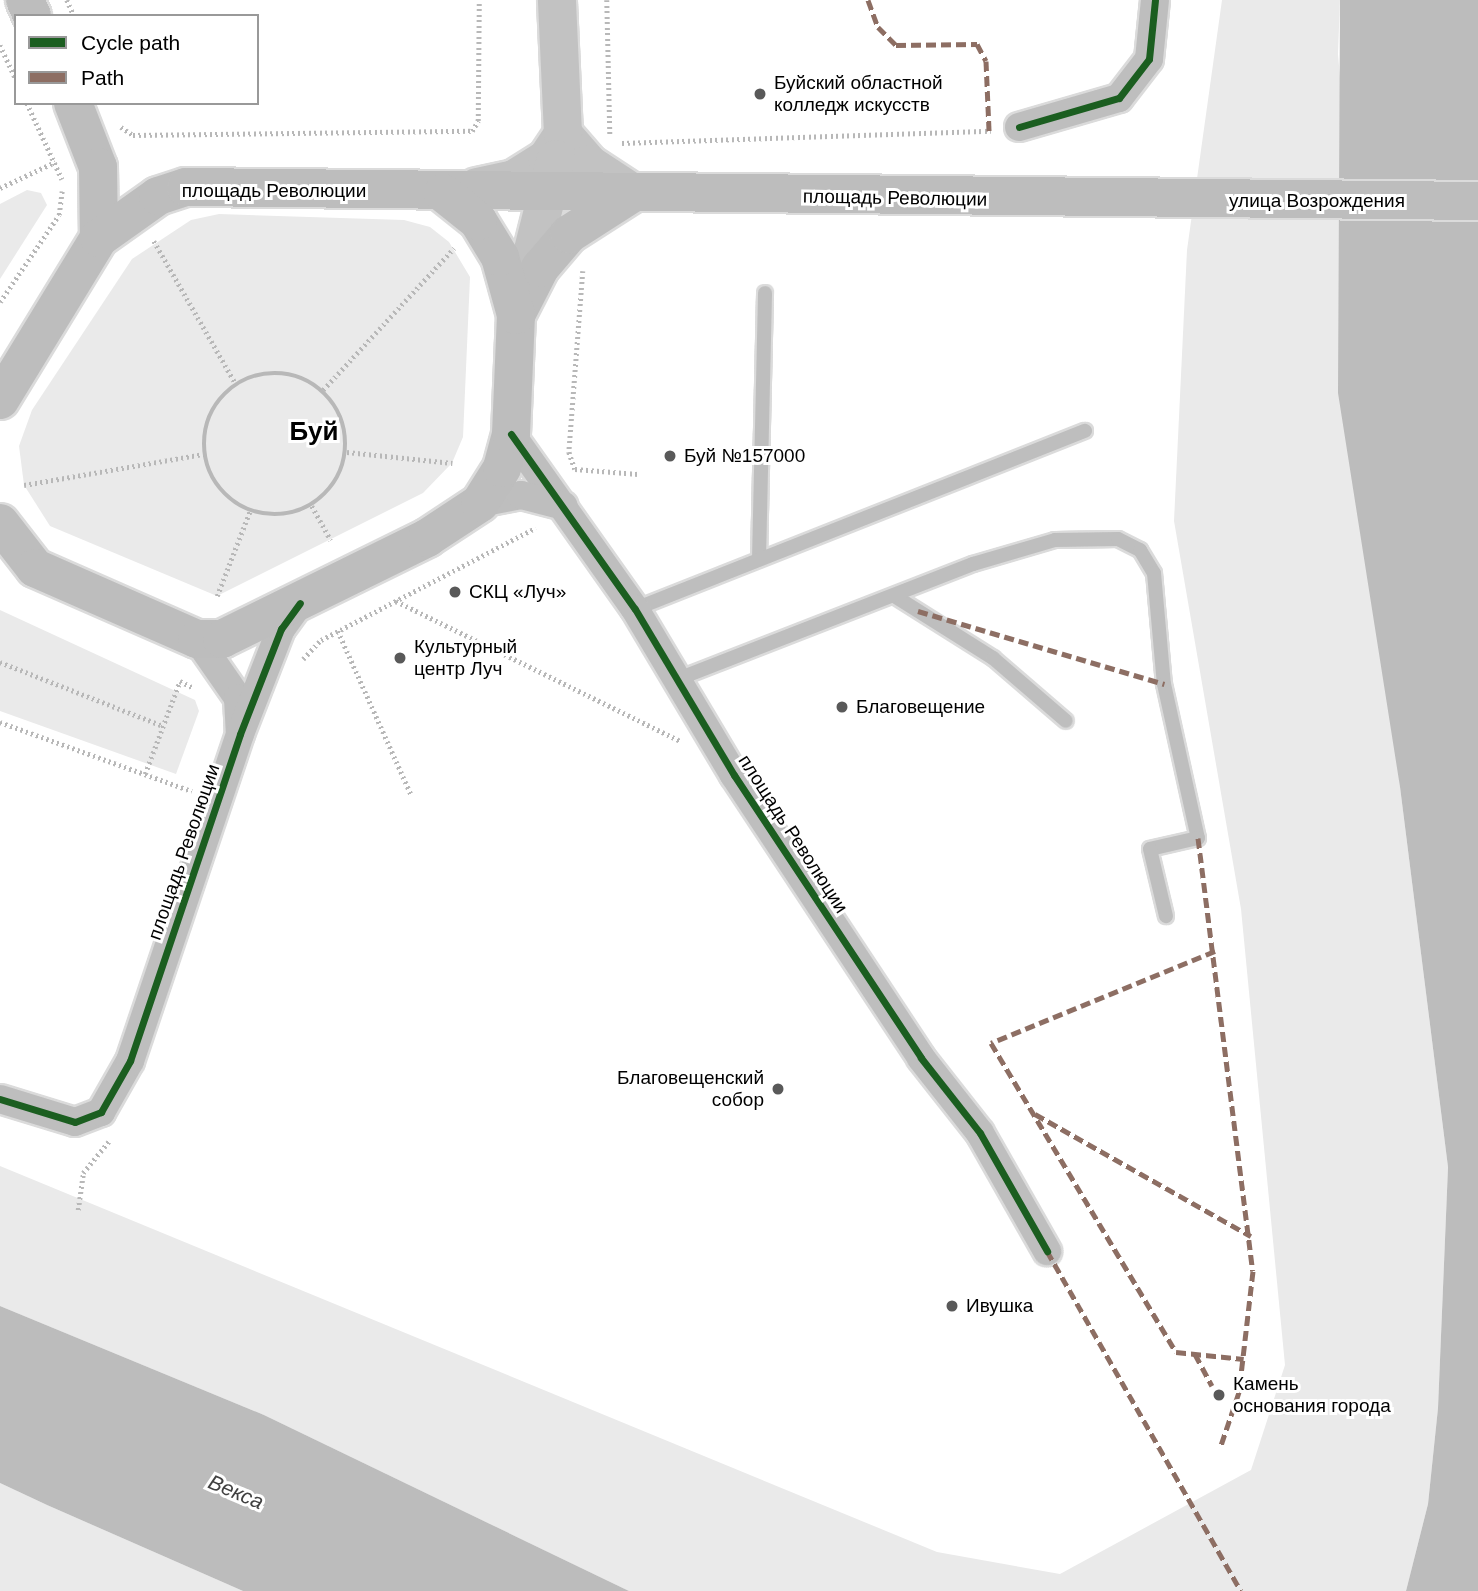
<!DOCTYPE html>
<html>
<head>
<meta charset="utf-8">
<style>
	body { margin:0 }
	#map { position:relative; width:1478px; height:1591px; overflow:hidden; background:#fff; font-family:Helvetica,sans-serif }
	div>[style] { position:absolute }
	.green>* { inset:0; background:#eaeaea }
	.water>* { inset:0; background:#bcbcbc }
	.path>* { height:4.5px; margin-top:-2.25px; transform-origin:0; background:repeating-linear-gradient(90deg,#b8b8b8 0 2px,transparent 0 5.5px) }
	.path>.ring { margin:-2.25px; padding:0; box-sizing:content-box; background:none; border:4.5px solid #b8b8b8; border-radius:50% }
	.roads { filter:drop-shadow(2px 0 #dbdbdb) drop-shadow(-2px 0 #dbdbdb) drop-shadow(0 2px #dbdbdb) drop-shadow(0 -2px #dbdbdb) }
	.service>* { height:14px; margin:-7px; padding:0 7px; transform-origin:7px; border-radius:7px; background:#bebebe }
	.minor>* { height:28px; margin:-14px; padding:0 14px; transform-origin:14px; border-radius:14px; background:#bebebe }
	.secondary>* { height:38px; margin:-19px; padding:0 19px; transform-origin:19px; border-radius:19px; background:#c2c2c2 }
	.primary>* { height:38px; margin:-19px; padding:0 19px; transform-origin:19px; border-radius:19px; background:#bdbdbd }
	.quiet>* { height:5px; margin-top:-2.5px; transform-origin:0; background:repeating-linear-gradient(90deg,#8d6e63 0 10px,transparent 0 15px) }
	.cycleway>* { height:7px; margin:-3.5px; padding:0 3.5px; transform-origin:3.5px; border-radius:3.5px; background:#1b5e20 }
	.dots>* { width:19px; height:19px; translate:-50% -50%; box-sizing:border-box; border:4px solid #fff; border-radius:50% }
	span { translate:-50% -50%; white-space:nowrap; text-align:center; line-height:1.15; -webkit-text-stroke:6px #fff; paint-order:stroke }
	.poi-label { font-size:19px; color:#000 }
	.left { translate:0 -50%; text-align:left }
	.right { translate:-100% -50%; text-align:right }
	.street-label { font-size:19px; color:#000 }
	.water-label { font-size:21px; color:#414141; font-style:italic }
	.district-label { font-size:26px; color:#000; font-weight:700 }
	.legend { position:absolute; left:14px; top:14px; width:245px; height:91px; box-sizing:border-box; background:#fff; border:2px solid #999; margin:0; padding:9px 12px; list-style:none; font-size:21px; color:#000 }
	.legend li { display:flex; align-items:center; gap:14px; height:35px }
	.legend b { width:35px; border:2px solid #999 }
</style>
</head>
<body>
<div id="map">
	<div class="green">
		<div style="clip-path:polygon(1222px 0,1340px 0,1338px 54px,1400px 787px,1448px 1167px,1438px 1408px,1428px 1504px,1406px 1591px,629px 1591px,264px 1415px,0 1306px,0 1166px,937px 1552px,1060px 1574px,1251px 1470px,1285px 1365px,1241px 909px,1174px 521px,1187px 250px)"></div>
		<div style="clip-path:polygon(27px 190px,41px 193px,47px 205px,0 279px,0 204px)"></div>
		<div style="clip-path:polygon(219px 214px,404px 220px,430px 227px,449px 242px,470px 277px,463px 437px,452px 463px,423px 493px,217px 596px,50px 526px,24px 485px,19px 446px,32px 410px,132px 259px,191px 220px)"></div>
		<div style="clip-path:polygon(0 610px,195px 700px,199px 711px,176px 774px,0 711px)"></div>
		<div style="clip-path:polygon(0 1483px,47px 1505px,243px 1591px,0 1591px)"></div>
	</div>
	<div class="water">
		<div style="clip-path:polygon(1340px 0,1478px 0,1478px 1591px,1406px 1591px,1428px 1504px,1438px 1408px,1448px 1167px,1400px 787px,1338px 393px)"></div>
		<div style="clip-path:polygon(0 1306px,264px 1415px,629px 1591px,243px 1591px,47px 1505px,0 1483px)"></div>
	</div>
	<div class="path">
		<div style="left:67px;top:0;width:17px;rotate:66deg"></div>
		<div style="left:607px;top:0;width:135px;rotate:88.7deg"></div>
		<div style="left:0;top:45px;width:38px;rotate:65deg"></div>
		<div style="left:27px;top:103px;width:84px;rotate:65.3deg"></div>
		<div style="left:121px;top:127px;width:14px;rotate:34deg"></div>
		<div style="left:133px;top:135px;width:339px;rotate:-0.7deg"></div>
		<div style="left:472px;top:131px;width:12px;rotate:-59deg"></div>
		<div style="left:478px;top:121px;width:121px;rotate:-89.5deg"></div>
		<div style="left:622px;top:143px;width:369px;rotate:-1.9deg"></div>
		<div style="left:0;top:188px;width:61px;rotate:-25.3deg"></div>
		<div style="left:154px;top:241px;width:165px;rotate:60.2deg"></div>
		<div style="left:583px;top:271px;width:182px;rotate:94.4deg"></div>
		<div style="left:569px;top:452px;width:18px;rotate:71deg"></div>
		<div style="left:575px;top:469px;width:63px;rotate:4.5deg"></div>
		<div style="left:0;top:302px;width:105px;rotate:-55.9deg"></div>
		<div style="left:59px;top:215px;width:24px;rotate:-83deg"></div>
		<div class="ring" style="left:204px;top:373px;width:137.5px;height:137.5px"></div>
		<div style="left:323px;top:390px;width:193px;rotate:-47.3deg"></div>
		<div style="left:347px;top:452px;width:106px;rotate:6deg"></div>
		<div style="left:24px;top:485px;width:183px;rotate:-9.8deg"></div>
		<div style="left:312px;top:506px;width:39px;rotate:61deg"></div>
		<div style="left:217px;top:596px;width:91px;rotate:-68.8deg"></div>
		<div style="left:396px;top:601px;width:317px;rotate:26.2deg"></div>
		<div style="left:338px;top:631px;width:179px;rotate:65.9deg"></div>
		<div style="left:303px;top:659px;width:26px;rotate:-47deg"></div>
		<div style="left:321px;top:640px;width:242px;rotate:-27.6deg"></div>
		<div style="left:0;top:662px;width:175px;rotate:21.4deg"></div>
		<div style="left:0;top:722px;width:204px;rotate:19.8deg"></div>
		<div style="left:145px;top:774px;width:99px;rotate:-69.4deg"></div>
		<div style="left:180px;top:681px;width:16px;rotate:27deg"></div>
		<div style="left:78px;top:1210px;width:37px;rotate:-82deg"></div>
		<div style="left:83px;top:1173px;width:41px;rotate:-50.9deg"></div>
	</div>
	<div class="roads">
		<div class="service">
			<div style="left:759px;top:559px;width:266px;rotate:-88.7deg"></div>
			<div style="left:896px;top:597px;width:115px;rotate:32.2deg"></div>
			<div style="left:993px;top:658px;width:96px;rotate:40.8deg"></div>
			<div style="left:635px;top:609px;width:484px;rotate:-21.6deg"></div>
			<div style="left:678px;top:679px;width:317px;rotate:-21.3deg"></div>
			<div style="left:973px;top:564px;width:85px;rotate:-16.3deg"></div>
			<div style="left:1055px;top:540px;width:63px;rotate:-0.9deg"></div>
			<div style="left:1118px;top:539px;width:25px;rotate:27deg"></div>
			<div style="left:1140px;top:550px;width:27px;rotate:59deg"></div>
			<div style="left:1154px;top:573px;width:111px;rotate:84.9deg"></div>
			<div style="left:1164px;top:684px;width:158px;rotate:77.6deg"></div>
			<div style="left:1198px;top:838px;width:49px;rotate:167.1deg"></div>
			<div style="left:1150px;top:849px;width:69px;rotate:76.6deg"></div>
		</div>
		<div class="minor">
			<div style="left:1019px;top:127px;width:104px;rotate:-16.2deg"></div>
			<div style="left:1119px;top:98px;width:49px;rotate:-52.4deg"></div>
			<div style="left:1149px;top:59px;width:59px;rotate:-84.2deg"></div>
			<div style="left:511px;top:434px;width:214px;rotate:54.7deg"></div>
			<div style="left:635px;top:609px;width:193px;rotate:59.2deg"></div>
			<div style="left:734px;top:775px;width:339px;rotate:56.5deg"></div>
			<div style="left:921px;top:1058px;width:95px;rotate:51.8deg"></div>
			<div style="left:980px;top:1133px;width:136px;rotate:60.4deg"></div>
			<div style="left:480px;top:503px;width:42px;rotate:-11deg"></div>
			<div style="left:521px;top:495px;width:44px;rotate:14.3deg"></div>
			<div style="left:197px;top:639px;width:72px;rotate:55.2deg"></div>
			<div style="left:238px;top:698px;width:33px;rotate:87deg"></div>
			<div style="left:0;top:1099px;width:78px;rotate:17deg"></div>
			<div style="left:75px;top:1122px;width:28px;rotate:-21deg"></div>
			<div style="left:101px;top:1112px;width:59px;rotate:-60.4deg"></div>
			<div style="left:130px;top:1061px;width:345px;rotate:-71.4deg"></div>
			<div style="left:240px;top:734px;width:113px;rotate:-68.7deg"></div>
			<div style="left:281px;top:629px;width:32px;rotate:-54deg"></div>
		</div>
		<div class="secondary">
			<div style="left:563px;top:134px;width:40px;rotate:49deg"></div>
			<div style="left:589px;top:164px;width:53px;rotate:33.4deg"></div>
			<div style="left:477px;top:187px;width:38px;rotate:-12deg"></div>
			<div style="left:514px;top:179px;width:39px;rotate:-32deg"></div>
			<div style="left:547px;top:158px;width:29px;rotate:-56deg"></div>
			<div style="left:563px;top:134px;width:134px;rotate:-92.6deg"></div>
			<div style="left:522px;top:294px;width:139px;rotate:-75.9deg"></div>
		</div>
		<div class="primary">
			<div style="left:25px;top:0;width:17px;rotate:66deg"></div>
			<div style="left:73px;top:103px;width:69px;rotate:68.7deg"></div>
			<div style="left:98px;top:167px;width:71px;rotate:89.2deg"></div>
			<div style="left:516px;top:315px;width:53px;rotate:-62.9deg"></div>
			<div style="left:540px;top:268px;width:45px;rotate:-49.5deg"></div>
			<div style="left:569px;top:234px;width:76px;rotate:-32.6deg"></div>
			<div style="left:0;top:400px;width:190px;rotate:-58.6deg"></div>
			<div style="left:99px;top:238px;width:72px;rotate:-35.4deg"></div>
			<div style="left:158px;top:196px;width:29px;rotate:-18deg"></div>
			<div style="left:186px;top:187px;width:1292px;rotate:0.62deg"></div>
			<div style="left:0;top:523px;width:57px;rotate:52.1deg"></div>
			<div style="left:35px;top:568px;width:177px;rotate:23.7deg"></div>
			<div style="left:197px;top:639px;width:25px"></div>
			<div style="left:222px;top:639px;width:229px;rotate:-26.2deg"></div>
			<div style="left:427px;top:538px;width:64px;rotate:-33.4deg"></div>
			<div style="left:480px;top:503px;width:41px;rotate:-57.8deg"></div>
			<div style="left:502px;top:468px;width:35px;rotate:-75deg"></div>
			<div style="left:511px;top:434px;width:119px;rotate:-87.6deg"></div>
			<div style="left:516px;top:315px;width:60px;rotate:-105.4deg"></div>
			<div style="left:500px;top:257px;width:42px;rotate:-121.4deg"></div>
			<div style="left:478px;top:221px;width:45px;rotate:-141.3deg"></div>
		</div>
	</div>
	<div class="quiet">
		<div style="left:868px;top:0;width:29px;rotate:70deg"></div>
		<div style="left:878px;top:27px;width:25px;rotate:45deg"></div>
		<div style="left:896px;top:45px;width:81px;rotate:-0.7deg"></div>
		<div style="left:977px;top:44px;width:19px;rotate:62deg"></div>
		<div style="left:986px;top:61px;width:70px;rotate:87.5deg"></div>
		<div style="left:918px;top:611px;width:257px;rotate:16.5deg"></div>
		<div style="left:1198px;top:838px;width:436px;rotate:82.8deg"></div>
		<div style="left:1253px;top:1271px;width:122px;rotate:96.6deg"></div>
		<div style="left:1239px;top:1392px;width:59px;rotate:108.7deg"></div>
		<div style="left:1215px;top:951px;width:242px;rotate:157.7deg"></div>
		<div style="left:991px;top:1043px;width:360px;rotate:59.1deg"></div>
		<div style="left:1176px;top:1352px;width:68px;rotate:5.9deg"></div>
		<div style="left:1035px;top:1114px;width:248px;rotate:29.5deg"></div>
		<div style="left:1047px;top:1251px;width:391px;rotate:60.3deg"></div>
		<div style="left:1195px;top:1354px;width:36px;rotate:62deg"></div>
	</div>
	<div class="cycleway">
		<div style="left:1019px;top:127px;width:104px;rotate:-16.2deg"></div>
		<div style="left:1119px;top:98px;width:49px;rotate:-52.4deg"></div>
		<div style="left:1149px;top:59px;width:59px;rotate:-84.2deg"></div>
		<div style="left:511px;top:434px;width:214px;rotate:54.7deg"></div>
		<div style="left:635px;top:609px;width:193px;rotate:59.2deg"></div>
		<div style="left:734px;top:775px;width:339px;rotate:56.5deg"></div>
		<div style="left:921px;top:1058px;width:95px;rotate:51.8deg"></div>
		<div style="left:980px;top:1133px;width:136px;rotate:60.4deg"></div>
		<div style="left:0;top:1099px;width:78px;rotate:17deg"></div>
		<div style="left:75px;top:1122px;width:28px;rotate:-21deg"></div>
		<div style="left:101px;top:1112px;width:59px;rotate:-60.4deg"></div>
		<div style="left:130px;top:1061px;width:345px;rotate:-71.4deg"></div>
		<div style="left:240px;top:734px;width:113px;rotate:-68.7deg"></div>
		<div style="left:281px;top:629px;width:32px;rotate:-54deg"></div>
	</div>
	<div class="dots">
		<div style="left:760px;top:94px;background:#595959"></div>
		<div style="left:670px;top:456px;background:#595959"></div>
		<div style="left:455px;top:592px;background:#595959"></div>
		<div style="left:400px;top:658px;background:#595959"></div>
		<div style="left:842px;top:707px;background:#595959"></div>
		<div style="left:778px;top:1089px;background:#595959"></div>
		<div style="left:952px;top:1306px;background:#595959"></div>
		<div style="left:1219px;top:1395px;background:#595959"></div>
	</div>
	<div class="poi-label">
		<span class="left" style="left:774px;top:94px">Буйский областной<br>колледж искусств</span>
		<span class="left" style="left:684px;top:456px">Буй №157000</span>
		<span class="left" style="left:469px;top:592px">СКЦ «Луч»</span>
		<span class="left" style="left:414px;top:658px">Культурный<br>центр Луч</span>
		<span class="left" style="left:856px;top:707px">Благовещение</span>
		<span class="right" style="left:764px;top:1089px">Благовещенский<br>собор</span>
		<span class="left" style="left:966px;top:1306px">Ивушка</span>
		<span class="left" style="left:1233px;top:1395px">Камень<br>основания города</span>
	</div>
	<div class="street-label">
		<span style="left:274px;top:191px">площадь Революции</span>
		<span style="left:895px;top:198px;rotate:1deg">площадь Революции</span>
		<span style="left:1317px;top:201px">улица Возрождения</span>
		<span style="left:793px;top:834px;rotate:57deg">площадь Революции</span>
		<span style="left:184px;top:852px;rotate:-71deg">площадь Революции</span>
	</div>
	<div class="water-label">
		<span style="left:236px;top:1492px;rotate:23deg">Векса</span>
	</div>
	<div class="district-label">
		<span style="left:314px;top:432px">Буй</span>
	</div>
	<ul class="legend">
	<li><b style="height:9px;background:#1b5e20"></b>Cycle path</li>
	<li><b style="height:9px;background:#8d6e63"></b>Path</li>
	</ul>
</div>
</body>
</html>
